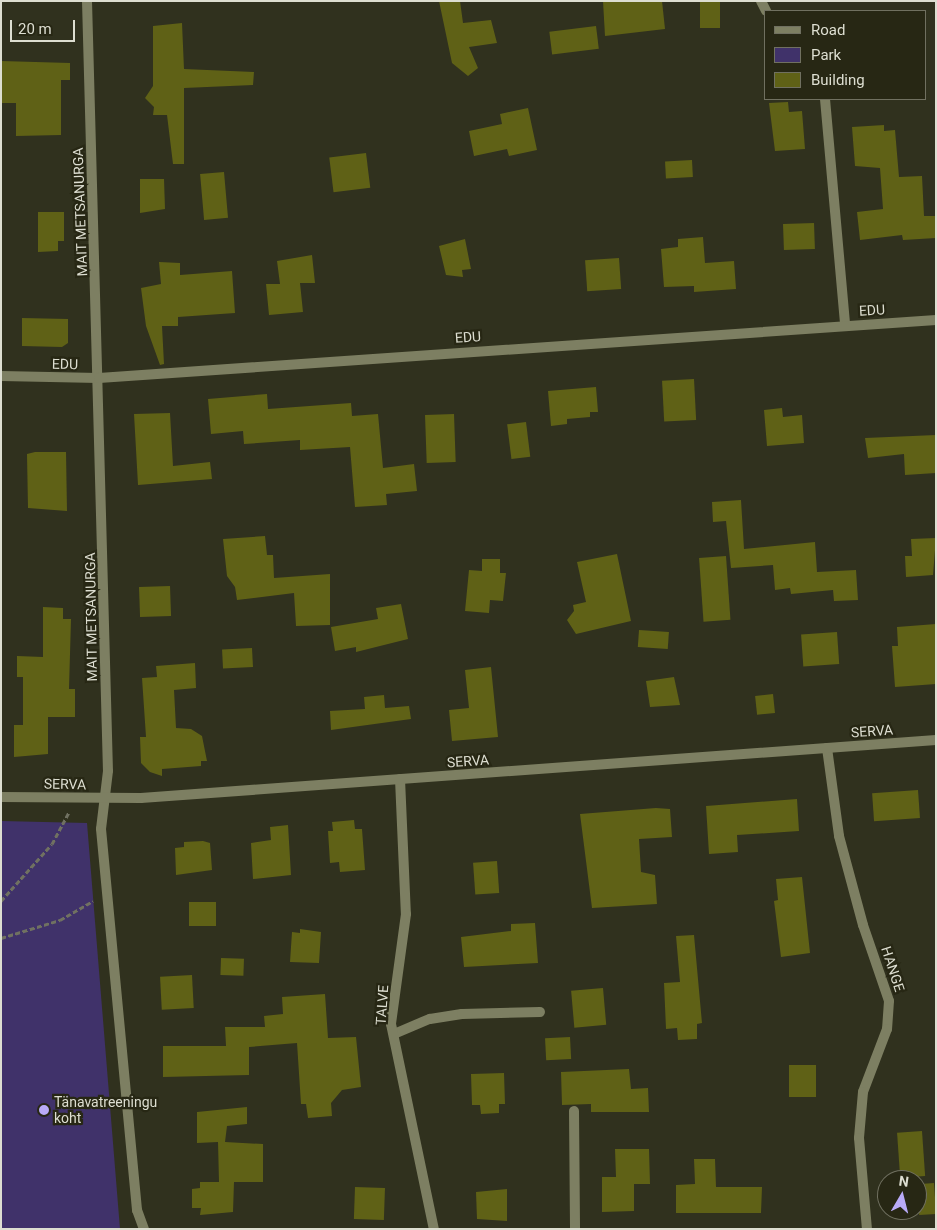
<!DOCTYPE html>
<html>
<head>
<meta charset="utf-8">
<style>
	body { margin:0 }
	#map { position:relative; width:937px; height:1230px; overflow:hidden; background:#30311e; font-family:Roboto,sans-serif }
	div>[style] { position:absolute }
	.green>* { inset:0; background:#40326a }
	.building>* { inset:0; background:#5f6116; transform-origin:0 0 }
	.path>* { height:3px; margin-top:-1.5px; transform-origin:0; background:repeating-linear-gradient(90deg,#707161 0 5px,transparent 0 7.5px) }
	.service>* { height:10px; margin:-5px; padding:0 5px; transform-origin:5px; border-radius:5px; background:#7d7f62 }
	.minor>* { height:10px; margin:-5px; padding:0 5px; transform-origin:5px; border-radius:5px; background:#7d7f62 }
	.dots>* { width:14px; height:14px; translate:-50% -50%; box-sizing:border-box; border:2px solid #272714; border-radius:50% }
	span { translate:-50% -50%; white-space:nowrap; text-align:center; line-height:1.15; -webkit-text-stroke:4.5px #272714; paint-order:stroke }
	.street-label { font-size:14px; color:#ddded1 }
	.poi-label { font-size:14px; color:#ddded1 }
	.left { translate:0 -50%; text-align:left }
	.frame { position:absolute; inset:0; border:2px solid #ddded1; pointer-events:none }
	.legend { position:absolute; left:764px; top:10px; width:162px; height:90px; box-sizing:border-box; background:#272714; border:1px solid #707060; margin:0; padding:6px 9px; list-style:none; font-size:15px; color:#ddded1 }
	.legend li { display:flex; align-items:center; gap:10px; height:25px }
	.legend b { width:25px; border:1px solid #707060 }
	.north { position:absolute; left:877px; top:1170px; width:50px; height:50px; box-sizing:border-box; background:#272714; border:1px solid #707060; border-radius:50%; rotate:8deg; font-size:14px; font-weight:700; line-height:20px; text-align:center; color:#ddded1 }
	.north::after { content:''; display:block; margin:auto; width:18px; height:22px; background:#b9abf7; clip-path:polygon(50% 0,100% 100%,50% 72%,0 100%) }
	.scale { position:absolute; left:10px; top:20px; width:65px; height:22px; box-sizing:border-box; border:2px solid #ddded1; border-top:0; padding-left:6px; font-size:15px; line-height:18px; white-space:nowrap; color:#ddded1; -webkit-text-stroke:4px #272714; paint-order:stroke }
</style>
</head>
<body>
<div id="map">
	<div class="green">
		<div style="clip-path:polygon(1px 821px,87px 823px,120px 1229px,1px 1229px)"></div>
	</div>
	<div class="building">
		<div style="clip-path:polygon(439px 1px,460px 1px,463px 23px,491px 20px,497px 43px,469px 47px,478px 68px,468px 76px,452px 63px)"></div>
		<div style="clip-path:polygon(603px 1px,662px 1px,665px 29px,605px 36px)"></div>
		<div style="left:700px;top:1px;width:20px;height:27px"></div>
		<div style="clip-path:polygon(182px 23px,184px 69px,254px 72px,253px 85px,184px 88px,184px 164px,173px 164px,167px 115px,153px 115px,154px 107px,145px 98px,153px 86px,153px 26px)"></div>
		<div style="left:596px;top:26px;width:23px;height:47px;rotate:83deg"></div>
		<div style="clip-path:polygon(1px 61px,70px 63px,70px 80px,61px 80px,61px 135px,16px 136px,16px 103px,1px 103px)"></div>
		<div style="clip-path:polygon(788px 102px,789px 112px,802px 111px,805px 149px,775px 151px,769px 103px)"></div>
		<div style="clip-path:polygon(528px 108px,537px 150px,509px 156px,507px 149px,474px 156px,469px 131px,502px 124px,500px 114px)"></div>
		<div style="clip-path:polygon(884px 125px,884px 131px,895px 130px,899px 177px,922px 176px,924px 216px,936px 216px,936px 238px,903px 240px,902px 235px,860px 240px,857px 212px,883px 209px,880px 168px,855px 166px,852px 127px)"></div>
		<div style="left:366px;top:153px;width:35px;height:37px;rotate:83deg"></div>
		<div style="left:692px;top:160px;width:17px;height:27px;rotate:87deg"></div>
		<div style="left:224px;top:172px;width:46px;height:24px;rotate:85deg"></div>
		<div style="clip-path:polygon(140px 179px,164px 179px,165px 209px,140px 213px)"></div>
		<div style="clip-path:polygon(38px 212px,64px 212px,64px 241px,58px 241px,58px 251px,38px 252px)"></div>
		<div style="left:814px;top:223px;width:26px;height:31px;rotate:88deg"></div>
		<div style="clip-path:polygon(703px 237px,705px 263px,734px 261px,736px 289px,694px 292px,694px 286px,664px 287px,661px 249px,678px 247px,678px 239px)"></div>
		<div style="clip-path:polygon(465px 239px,471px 269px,462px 270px,463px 277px,446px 275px,439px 246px)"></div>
		<div style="clip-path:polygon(312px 255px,315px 283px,300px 283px,303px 312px,269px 315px,266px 284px,280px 284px,277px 261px)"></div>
		<div style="left:619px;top:258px;width:31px;height:34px;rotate:86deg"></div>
		<div style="clip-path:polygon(159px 262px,180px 263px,180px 275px,232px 271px,235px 313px,178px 317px,178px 326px,162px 326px,164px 364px,160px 365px,146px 326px,141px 288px,161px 284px)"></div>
		<div style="clip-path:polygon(22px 318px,68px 319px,68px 343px,62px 347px,22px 346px)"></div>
		<div style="left:694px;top:379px;width:41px;height:32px;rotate:87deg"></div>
		<div style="clip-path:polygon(596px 387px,598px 412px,590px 412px,590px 417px,567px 419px,567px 424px,551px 426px,548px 391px)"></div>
		<div style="clip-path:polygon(267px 394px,268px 409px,351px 403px,352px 416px,378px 414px,383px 468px,414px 464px,417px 491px,386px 494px,387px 505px,355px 507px,350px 447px,300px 450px,300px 440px,244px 444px,243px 431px,211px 434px,208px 399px)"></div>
		<div style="clip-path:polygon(782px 408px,783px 417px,802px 415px,804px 443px,767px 446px,764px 410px)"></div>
		<div style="clip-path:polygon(170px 413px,173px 466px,210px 462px,212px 479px,138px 485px,134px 414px)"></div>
		<div style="left:454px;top:414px;width:48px;height:29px;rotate:88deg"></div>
		<div style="left:526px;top:422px;width:35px;height:19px;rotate:83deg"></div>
		<div style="clip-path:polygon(936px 435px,936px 473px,905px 475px,904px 454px,868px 458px,865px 438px)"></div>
		<div style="clip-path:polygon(35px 452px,66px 452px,67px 511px,28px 508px,27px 454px)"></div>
		<div style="clip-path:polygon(741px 500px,744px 549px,815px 542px,817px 572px,856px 570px,858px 600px,834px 601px,833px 590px,791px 594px,790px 588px,775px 590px,773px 565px,731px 568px,726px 521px,713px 522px,712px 502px)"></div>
		<div style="clip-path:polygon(265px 536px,267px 555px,273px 555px,274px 578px,330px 574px,330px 625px,296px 626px,294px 593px,237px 600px,235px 587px,227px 576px,223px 539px)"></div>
		<div style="clip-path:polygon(936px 538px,933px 575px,906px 577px,905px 556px,912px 556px,911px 539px)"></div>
		<div style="clip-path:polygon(617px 554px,631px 621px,576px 634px,567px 620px,574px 611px,573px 605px,586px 602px,577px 562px)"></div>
		<div style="left:726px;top:556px;width:64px;height:27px;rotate:86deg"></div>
		<div style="clip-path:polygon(482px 559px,500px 559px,500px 573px,506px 573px,503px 601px,490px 600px,489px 613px,465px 611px,469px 570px,482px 571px)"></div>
		<div style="left:170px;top:586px;width:30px;height:31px;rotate:88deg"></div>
		<div style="clip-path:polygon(401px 604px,408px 639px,356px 652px,356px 647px,335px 651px,331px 627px,378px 619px,376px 608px)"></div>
		<div style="clip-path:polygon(43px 607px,63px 608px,63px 619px,71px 619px,69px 689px,75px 689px,75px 717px,48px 717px,48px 754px,14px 757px,14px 725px,23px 725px,23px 677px,17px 677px,17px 656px,43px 657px)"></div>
		<div style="clip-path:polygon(936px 624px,936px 684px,895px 687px,892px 646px,898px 646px,897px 627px)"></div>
		<div style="left:639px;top:630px;width:30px;height:17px;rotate:4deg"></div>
		<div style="left:837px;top:632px;width:32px;height:36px;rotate:86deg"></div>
		<div style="left:252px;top:648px;width:19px;height:30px;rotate:87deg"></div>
		<div style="clip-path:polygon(195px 663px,196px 688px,174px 690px,176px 728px,191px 729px,202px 736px,207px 761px,201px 761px,201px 766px,162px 769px,162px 776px,150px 772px,141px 763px,140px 737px,146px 737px,142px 678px,157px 677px,156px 666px)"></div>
		<div style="clip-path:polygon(491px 667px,498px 737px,452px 741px,449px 710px,469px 708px,465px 670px)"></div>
		<div style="clip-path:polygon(674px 677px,680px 705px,650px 707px,646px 681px)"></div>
		<div style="left:773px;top:694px;width:19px;height:18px;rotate:84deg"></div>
		<div style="clip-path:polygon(384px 695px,385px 708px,409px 706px,411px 719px,331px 730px,330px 711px,365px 709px,364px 697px)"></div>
		<div style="left:918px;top:790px;width:28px;height:46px;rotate:86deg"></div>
		<div style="clip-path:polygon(797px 799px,799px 831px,737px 835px,738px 852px,709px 854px,706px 806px)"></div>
		<div style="clip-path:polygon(656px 808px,670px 809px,672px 837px,639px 839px,641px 872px,655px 875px,657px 904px,592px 908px,580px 814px)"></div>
		<div style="clip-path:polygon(354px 820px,355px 829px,362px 829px,365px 870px,340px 872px,339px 862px,330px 863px,328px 831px,333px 831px,332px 822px)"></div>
		<div style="clip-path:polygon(288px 825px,291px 875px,253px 879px,251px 843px,271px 840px,270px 827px)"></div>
		<div style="clip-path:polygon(203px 841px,210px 843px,212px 870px,176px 875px,175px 848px,184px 847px,184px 842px)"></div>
		<div style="left:497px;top:861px;width:32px;height:24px;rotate:86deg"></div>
		<div style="clip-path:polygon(802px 877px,810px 953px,781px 957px,774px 901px,778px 900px,776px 879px)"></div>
		<div style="left:189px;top:902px;width:27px;height:24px"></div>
		<div style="clip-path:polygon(535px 923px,538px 963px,464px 967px,461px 937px,511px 931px,511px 924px)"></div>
		<div style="clip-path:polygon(300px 929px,321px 932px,319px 963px,290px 962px,292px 932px,300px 933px)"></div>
		<div style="clip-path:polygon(694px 935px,702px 1023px,697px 1024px,697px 1039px,678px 1040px,677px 1028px,666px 1029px,664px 983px,680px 982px,676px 936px)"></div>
		<div style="left:221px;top:958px;width:23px;height:17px;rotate:2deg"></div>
		<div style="left:192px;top:975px;width:33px;height:32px;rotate:87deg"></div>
		<div style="left:603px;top:988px;width:37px;height:32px;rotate:85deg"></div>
		<div style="clip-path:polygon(325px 994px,328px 1038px,356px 1037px,361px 1087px,342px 1090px,331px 1103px,332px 1116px,308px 1118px,306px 1104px,301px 1104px,297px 1043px,249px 1047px,249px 1075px,163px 1077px,163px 1046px,226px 1046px,225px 1027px,265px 1027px,264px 1016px,283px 1014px,282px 997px)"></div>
		<div style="left:570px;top:1037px;width:22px;height:25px;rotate:87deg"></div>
		<div style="left:789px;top:1065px;width:27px;height:32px"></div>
		<div style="clip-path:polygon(629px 1069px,631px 1089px,648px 1088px,649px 1112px,591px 1112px,591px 1104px,562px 1105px,561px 1072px)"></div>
		<div style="clip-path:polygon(504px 1073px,505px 1104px,499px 1104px,499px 1113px,481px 1114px,480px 1105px,472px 1105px,471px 1074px)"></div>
		<div style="clip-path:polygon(247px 1107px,247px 1124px,227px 1126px,225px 1142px,263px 1144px,263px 1182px,234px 1182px,233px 1212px,200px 1215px,201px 1208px,192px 1208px,192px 1189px,200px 1188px,200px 1182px,219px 1182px,218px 1142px,197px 1143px,197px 1112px)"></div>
		<div style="left:922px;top:1131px;width:45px;height:25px;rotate:86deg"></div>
		<div style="clip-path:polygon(615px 1149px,649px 1149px,650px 1184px,634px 1184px,634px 1211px,602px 1212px,602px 1177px,616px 1177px)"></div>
		<div style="clip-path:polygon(694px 1159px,715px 1159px,716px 1187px,762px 1187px,761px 1213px,676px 1213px,676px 1185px,695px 1184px)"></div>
		<div style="left:934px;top:1183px;width:31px;height:17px;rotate:86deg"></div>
		<div style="left:355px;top:1187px;width:30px;height:32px;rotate:2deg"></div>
		<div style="clip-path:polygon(507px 1189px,507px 1221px,477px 1219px,476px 1192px)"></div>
	</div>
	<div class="path">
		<div style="left:1px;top:901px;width:76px;rotate:-48.2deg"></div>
		<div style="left:52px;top:844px;width:36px;rotate:-62deg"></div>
		<div style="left:1px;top:938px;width:62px;rotate:-17deg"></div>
		<div style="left:60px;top:920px;width:38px;rotate:-30deg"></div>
	</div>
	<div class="service">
		<div style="left:394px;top:1034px;width:39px;rotate:-23deg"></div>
		<div style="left:430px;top:1019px;width:32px;rotate:-9deg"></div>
		<div style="left:462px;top:1014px;width:78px;rotate:-1.5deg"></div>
		<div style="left:574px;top:1111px;width:118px;rotate:89.5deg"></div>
	</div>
	<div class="minor">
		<div style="left:87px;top:1px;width:770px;rotate:88.44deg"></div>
		<div style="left:108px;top:771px;width:58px;rotate:96.9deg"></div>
		<div style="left:101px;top:829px;width:383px;rotate:84.6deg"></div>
		<div style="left:137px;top:1210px;width:20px;rotate:70deg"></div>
		<div style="left:761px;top:1px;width:11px;rotate:63deg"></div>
		<div style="left:825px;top:99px;width:227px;rotate:84.9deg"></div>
		<div style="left:1px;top:376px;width:98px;rotate:1.2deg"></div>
		<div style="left:99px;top:378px;width:839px;rotate:-3.96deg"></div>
		<div style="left:827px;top:748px;width:89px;rotate:82.2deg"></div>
		<div style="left:839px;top:836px;width:92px;rotate:74.9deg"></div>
		<div style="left:863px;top:925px;width:80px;rotate:71.1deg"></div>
		<div style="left:889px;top:1001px;width:28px;rotate:94deg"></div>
		<div style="left:887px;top:1029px;width:67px;rotate:110.9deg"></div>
		<div style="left:863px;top:1092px;width:46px;rotate:95deg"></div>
		<div style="left:859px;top:1138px;width:91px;rotate:85deg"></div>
		<div style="left:400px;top:779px;width:135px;rotate:87.5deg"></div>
		<div style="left:406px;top:914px;width:111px;rotate:97.8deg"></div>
		<div style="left:391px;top:1024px;width:209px;rotate:78.2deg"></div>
		<div style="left:1px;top:797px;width:140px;rotate:0.4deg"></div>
		<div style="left:141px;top:798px;width:797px;rotate:-4.17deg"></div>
	</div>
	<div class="dots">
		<div style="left:44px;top:1110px;background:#b9abf7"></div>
	</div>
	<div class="street-label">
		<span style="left:80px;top:212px;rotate:-92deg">MAIT METSANURGA</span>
		<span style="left:872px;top:310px;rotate:-3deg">EDU</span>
		<span style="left:468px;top:337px;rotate:-4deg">EDU</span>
		<span style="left:65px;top:364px;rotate:1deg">EDU</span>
		<span style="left:91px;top:617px;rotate:-91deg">MAIT METSANURGA</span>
		<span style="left:872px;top:731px;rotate:-4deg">SERVA</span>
		<span style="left:468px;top:761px;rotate:-4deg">SERVA</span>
		<span style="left:65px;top:784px;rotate:1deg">SERVA</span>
		<span style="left:893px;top:969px;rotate:72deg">HANGE</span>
		<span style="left:382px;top:1005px;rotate:-86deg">TALVE</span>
	</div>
	<div class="poi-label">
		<span class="left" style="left:54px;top:1110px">Tänavatreeningu<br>koht</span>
	</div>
	<div class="frame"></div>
	<ul class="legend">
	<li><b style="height:6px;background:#7d7f62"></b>Road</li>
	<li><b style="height:14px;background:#40326a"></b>Park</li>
	<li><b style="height:14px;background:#5f6116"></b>Building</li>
	</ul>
	<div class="north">N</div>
	<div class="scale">20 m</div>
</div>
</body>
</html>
